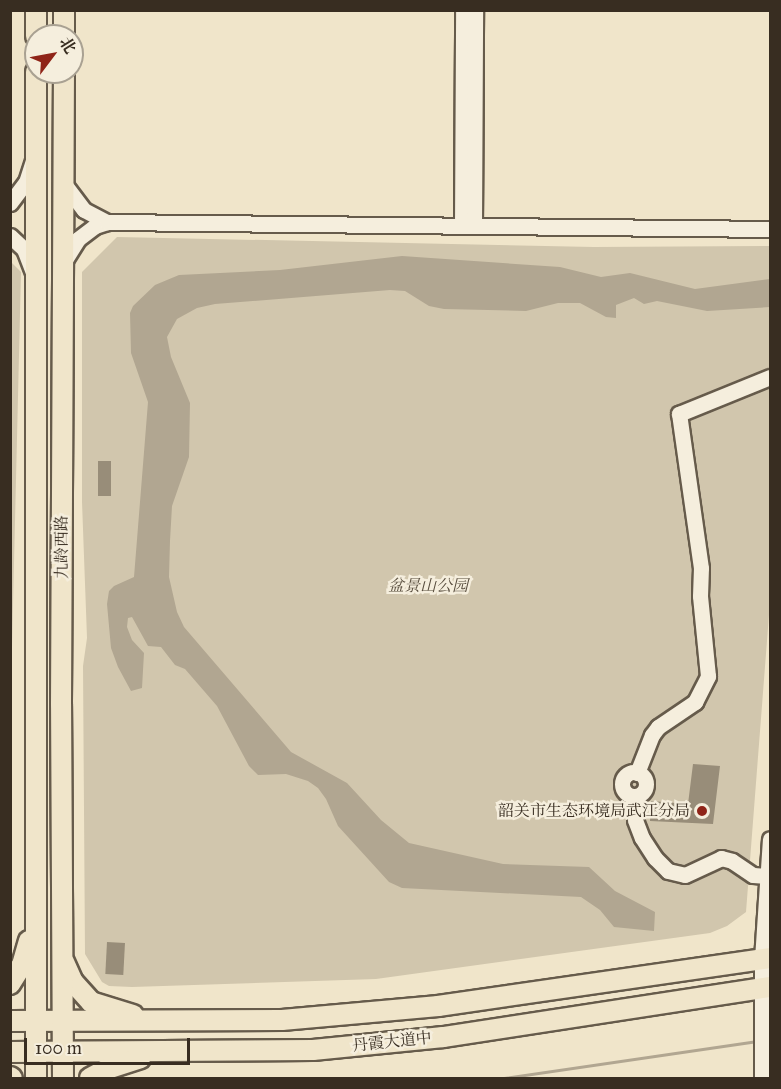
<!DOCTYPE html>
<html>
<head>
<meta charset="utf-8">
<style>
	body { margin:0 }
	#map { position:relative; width:781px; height:1089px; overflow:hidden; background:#f0e5ca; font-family:"IM FELL Great Primer","Noto Serif SC",serif }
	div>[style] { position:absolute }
	.green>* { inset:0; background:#d1c6ad }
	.water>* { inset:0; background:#b1a691 }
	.stream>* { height:3px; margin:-1.5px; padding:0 1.5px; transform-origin:1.5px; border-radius:1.5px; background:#b1a691 }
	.building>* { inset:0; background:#988d79; transform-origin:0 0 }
	.roads { filter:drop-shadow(2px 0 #665b4b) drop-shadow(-2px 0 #665b4b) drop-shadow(0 2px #665b4b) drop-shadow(0 -2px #665b4b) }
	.minor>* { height:15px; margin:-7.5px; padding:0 7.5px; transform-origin:7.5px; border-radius:7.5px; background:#f5eedd }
	.minor>.ring { margin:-7.5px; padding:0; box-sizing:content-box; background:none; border:15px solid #f5eedd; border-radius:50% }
	.major>* { height:20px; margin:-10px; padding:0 10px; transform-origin:10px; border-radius:10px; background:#f0e5ca }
	.dots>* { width:16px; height:16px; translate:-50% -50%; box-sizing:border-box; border:3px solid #f5eedd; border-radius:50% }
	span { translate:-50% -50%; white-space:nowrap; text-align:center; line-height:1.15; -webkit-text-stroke:5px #f5eedd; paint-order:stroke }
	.street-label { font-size:16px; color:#382d21 }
	.park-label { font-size:16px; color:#574c3d; font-style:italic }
	.poi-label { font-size:16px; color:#382d21 }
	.right { translate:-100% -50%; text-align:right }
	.frame { position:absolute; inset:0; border:12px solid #382d21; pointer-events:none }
	.north { position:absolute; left:24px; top:24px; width:60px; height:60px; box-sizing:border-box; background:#f5eedd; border:2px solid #a9a192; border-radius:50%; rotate:58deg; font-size:16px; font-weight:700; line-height:24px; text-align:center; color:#382d21 }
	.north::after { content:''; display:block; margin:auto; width:21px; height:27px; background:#8f2418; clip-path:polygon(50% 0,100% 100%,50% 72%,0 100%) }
	.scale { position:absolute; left:24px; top:1038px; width:166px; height:27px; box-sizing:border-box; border:3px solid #382d21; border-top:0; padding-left:8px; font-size:18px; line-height:21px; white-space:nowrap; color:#382d21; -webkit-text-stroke:4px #f5eedd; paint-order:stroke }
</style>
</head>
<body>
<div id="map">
	<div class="green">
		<div style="clip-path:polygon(117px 237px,594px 247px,770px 246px,770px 602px,746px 912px,727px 926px,710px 933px,376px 979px,132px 987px,109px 986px,102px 982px,85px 954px,83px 666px,87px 638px,82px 502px,82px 272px)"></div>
		<div style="clip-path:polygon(11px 262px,21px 272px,11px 688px)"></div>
	</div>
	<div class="water">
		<div style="clip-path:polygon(402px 256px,560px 267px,601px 277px,630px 273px,695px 289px,770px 279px,770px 307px,707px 311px,657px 301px,644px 304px,634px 298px,616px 305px,616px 318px,606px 317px,580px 303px,558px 303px,526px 311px,444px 309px,429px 306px,405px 291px,390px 290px,215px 304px,197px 308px,177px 319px,167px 337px,171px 357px,190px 403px,189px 457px,172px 506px,170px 541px,169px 577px,177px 612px,184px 627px,291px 752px,347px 783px,381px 820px,409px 843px,503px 864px,589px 867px,615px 891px,655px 912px,654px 931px,614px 927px,600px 910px,581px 897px,402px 888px,389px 882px,338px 826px,326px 799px,318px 788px,308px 781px,286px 774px,258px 775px,249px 766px,217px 706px,185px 669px,175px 665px,161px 647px,148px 646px,132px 617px,128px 618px,127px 627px,132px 640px,144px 653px,142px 688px,131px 691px,118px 667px,111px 648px,107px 604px,109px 591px,114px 586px,134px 577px,148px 402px,131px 353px,130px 313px,133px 306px,155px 285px,179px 275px,280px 270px)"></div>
	</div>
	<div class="stream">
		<div style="left:504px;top:1078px;width:256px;rotate:-8.3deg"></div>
	</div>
	<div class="building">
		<div style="left:98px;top:461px;width:13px;height:35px"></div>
		<div style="clip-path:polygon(693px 764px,720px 766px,713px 824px,650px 821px,651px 801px,688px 804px)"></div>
		<div style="left:107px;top:942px;width:18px;height:32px;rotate:3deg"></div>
	</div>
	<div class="roads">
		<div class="minor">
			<div style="left:62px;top:181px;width:36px;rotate:53deg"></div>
			<div style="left:84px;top:210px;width:26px;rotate:28deg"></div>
			<div style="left:107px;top:222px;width:13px;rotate:162deg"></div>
			<div style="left:95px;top:226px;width:21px;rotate:143deg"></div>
			<div style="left:78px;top:239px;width:26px;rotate:122deg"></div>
			<div style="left:10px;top:203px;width:26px;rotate:-53deg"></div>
			<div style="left:26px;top:182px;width:23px;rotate:-72deg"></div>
			<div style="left:107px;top:222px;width:663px;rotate:0.6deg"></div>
			<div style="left:462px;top:225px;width:215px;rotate:-89.7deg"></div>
			<div style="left:474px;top:226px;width:216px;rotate:-89.7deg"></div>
			<div style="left:10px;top:236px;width:19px;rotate:43deg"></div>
			<div style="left:24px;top:249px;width:26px;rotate:69deg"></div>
			<div class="ring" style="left:622px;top:772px;width:9px;height:9px"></div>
			<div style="left:637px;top:773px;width:41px;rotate:-68.5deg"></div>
			<div style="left:652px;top:735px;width:10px;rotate:-53deg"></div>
			<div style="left:658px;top:727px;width:45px;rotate:-34deg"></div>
			<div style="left:695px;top:702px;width:29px;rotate:-63deg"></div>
			<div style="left:708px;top:676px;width:80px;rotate:-95.7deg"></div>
			<div style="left:700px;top:596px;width:28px;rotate:-88deg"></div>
			<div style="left:701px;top:568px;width:156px;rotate:-98.1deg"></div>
			<div style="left:679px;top:414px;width:98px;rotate:-22.1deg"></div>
			<div style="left:636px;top:796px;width:24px;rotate:92deg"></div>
			<div style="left:635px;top:820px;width:19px;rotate:69deg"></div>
			<div style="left:642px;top:838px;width:24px;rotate:57deg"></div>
			<div style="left:655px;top:858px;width:18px;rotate:45deg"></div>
			<div style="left:668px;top:871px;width:17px;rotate:13deg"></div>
			<div style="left:685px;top:875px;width:40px;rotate:-25deg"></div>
			<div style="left:721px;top:858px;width:11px;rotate:15deg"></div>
			<div style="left:732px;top:861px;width:25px;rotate:34deg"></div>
			<div style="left:753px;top:875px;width:14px;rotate:4deg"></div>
			<div style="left:762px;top:1078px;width:119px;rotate:-90deg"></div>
			<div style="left:762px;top:959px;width:120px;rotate:-86.2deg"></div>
		</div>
		<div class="major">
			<div style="left:36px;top:36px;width:26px;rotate:-90deg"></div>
			<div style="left:64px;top:36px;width:26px;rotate:-90deg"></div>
			<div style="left:64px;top:962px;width:22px;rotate:66deg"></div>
			<div style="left:73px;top:982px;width:27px;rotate:48deg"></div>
			<div style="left:91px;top:1002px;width:44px;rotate:17.2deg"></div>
			<div style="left:10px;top:984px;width:22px;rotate:-58deg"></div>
			<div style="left:22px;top:965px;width:25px;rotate:-74deg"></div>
			<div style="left:10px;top:1021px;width:272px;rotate:-0.2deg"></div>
			<div style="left:282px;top:1020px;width:157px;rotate:-5.1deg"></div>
			<div style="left:438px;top:1006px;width:335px;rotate:-8.2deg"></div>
			<div style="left:10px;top:1052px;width:303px;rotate:-0.4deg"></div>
			<div style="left:313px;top:1050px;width:131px;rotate:-5.7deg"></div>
			<div style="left:443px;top:1037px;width:331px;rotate:-8.7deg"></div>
			<div style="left:10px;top:1077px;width:2px;rotate:27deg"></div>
			<div style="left:36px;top:1078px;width:1006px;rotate:-90deg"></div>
			<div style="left:63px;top:1078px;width:374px;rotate:-90.3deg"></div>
			<div style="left:61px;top:704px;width:632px;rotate:-89.73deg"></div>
			<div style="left:90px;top:1078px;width:19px;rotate:-28deg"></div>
			<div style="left:107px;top:1069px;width:35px;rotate:-18deg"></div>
		</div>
	</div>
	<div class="dots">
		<div style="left:702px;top:811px;background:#8f2418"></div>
	</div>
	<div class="street-label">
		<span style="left:62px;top:547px;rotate:-90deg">九龄西路</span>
		<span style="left:392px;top:1042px;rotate:-6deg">丹霞大道中</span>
	</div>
	<div class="park-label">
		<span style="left:428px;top:586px">盆景山公园</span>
	</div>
	<div class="poi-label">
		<span class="right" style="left:690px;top:811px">韶关市生态环境局武江分局</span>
	</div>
	<div class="frame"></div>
	<div class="north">北</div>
	<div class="scale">100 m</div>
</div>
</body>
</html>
